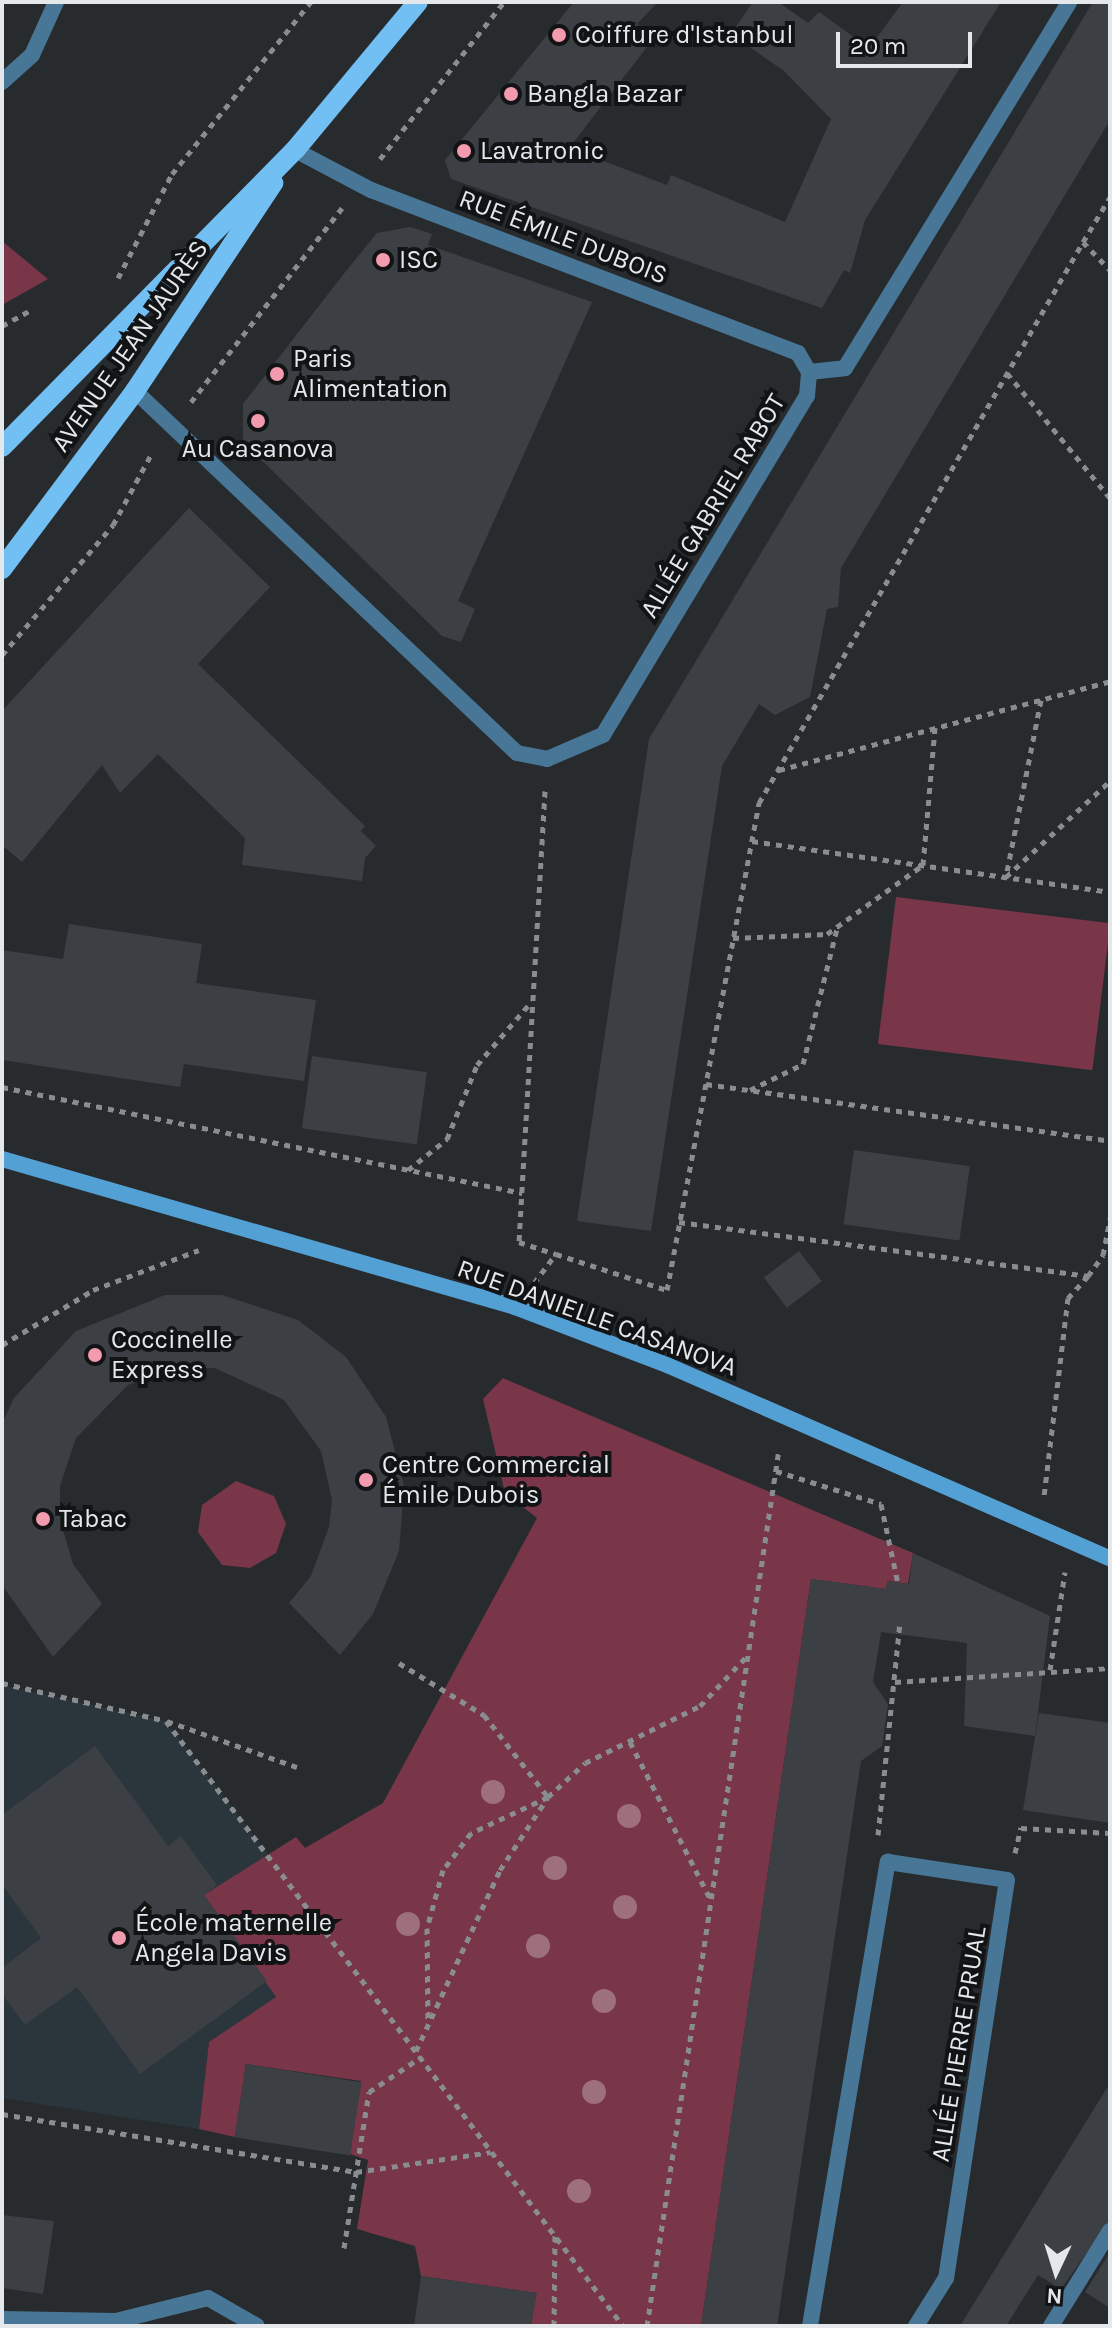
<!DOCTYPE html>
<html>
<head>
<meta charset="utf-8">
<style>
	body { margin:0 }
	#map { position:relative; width:1112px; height:2328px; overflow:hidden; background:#272b2e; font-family:Karla,sans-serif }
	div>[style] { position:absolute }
	.built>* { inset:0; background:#2b353c }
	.green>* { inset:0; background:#793648; transform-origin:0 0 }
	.building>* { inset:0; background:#3c4044; transform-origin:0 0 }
	.path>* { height:5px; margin-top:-2.5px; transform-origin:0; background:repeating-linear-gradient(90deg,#898d8f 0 6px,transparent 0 12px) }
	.lane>* { height:16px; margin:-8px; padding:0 8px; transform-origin:8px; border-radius:8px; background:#487696 }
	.street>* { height:16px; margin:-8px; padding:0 8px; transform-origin:8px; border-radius:8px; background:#487696 }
	.secondary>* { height:16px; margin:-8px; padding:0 8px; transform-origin:8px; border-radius:8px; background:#53a0d4 }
	.primary>* { height:20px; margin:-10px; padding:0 10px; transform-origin:10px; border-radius:10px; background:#72bff4 }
	.trees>* { width:24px; height:24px; margin:-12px; border-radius:50%; background:#9d707c }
	.dots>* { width:22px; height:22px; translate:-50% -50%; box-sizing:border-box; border:4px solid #111315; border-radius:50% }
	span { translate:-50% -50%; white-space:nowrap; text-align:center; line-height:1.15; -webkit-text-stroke:8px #111315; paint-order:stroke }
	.poi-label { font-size:26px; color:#e5e8ea }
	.left { translate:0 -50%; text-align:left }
	.street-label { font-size:26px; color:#e5e8ea }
	.frame { position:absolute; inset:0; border:4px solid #e5e8ea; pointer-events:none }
	.north { position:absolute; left:1016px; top:2232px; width:80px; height:80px; -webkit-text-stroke:6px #111315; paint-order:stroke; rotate:184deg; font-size:22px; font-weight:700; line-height:32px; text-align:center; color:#e5e8ea }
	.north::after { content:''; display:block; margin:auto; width:28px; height:36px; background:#e5e8ea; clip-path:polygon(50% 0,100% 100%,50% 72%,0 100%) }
	.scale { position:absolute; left:836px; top:32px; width:136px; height:36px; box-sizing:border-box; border:4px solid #e5e8ea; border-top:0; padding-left:10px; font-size:24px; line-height:28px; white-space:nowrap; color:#e5e8ea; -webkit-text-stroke:6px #111315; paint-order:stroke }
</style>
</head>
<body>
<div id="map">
	<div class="built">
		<div style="clip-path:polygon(2px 1685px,166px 1721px,268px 1854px,267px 1981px,277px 1997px,209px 2042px,199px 2129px,2px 2098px)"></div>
	</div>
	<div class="green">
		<div style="clip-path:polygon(2px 241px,48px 279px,2px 305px)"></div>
		<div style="left:896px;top:897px;width:216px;height:148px;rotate:7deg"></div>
		<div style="clip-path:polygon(503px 1378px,913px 1553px,908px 1584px,888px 1581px,886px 1589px,811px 1579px,701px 2326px,531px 2326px,536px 2293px,421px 2276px,415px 2246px,357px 2229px,368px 2160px,350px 2154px,361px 2081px,246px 2064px,235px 2137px,199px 2129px,209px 2042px,276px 1997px,204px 1895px,296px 1837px,305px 1848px,383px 1803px,537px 1518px,505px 1493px,483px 1399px)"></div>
		<div style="clip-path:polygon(236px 1481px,274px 1496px,286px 1524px,276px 1553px,250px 1568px,222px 1565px,198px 1532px,202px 1505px)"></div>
	</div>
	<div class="building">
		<div style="clip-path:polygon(574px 2px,658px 2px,637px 24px,654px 38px,569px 148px,667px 185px,671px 175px,785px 222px,831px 119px,784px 71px,731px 34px,753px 2px,778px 2px,808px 23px,819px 12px,869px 48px,903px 2px,1001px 2px,865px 220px,850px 273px,844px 270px,822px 308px,451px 179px,445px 160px)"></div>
		<div style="clip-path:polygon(1093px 2px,1110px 2px,1110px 120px,841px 568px,838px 607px,827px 609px,810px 697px,775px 715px,759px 704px,722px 766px,651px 1231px,577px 1221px,649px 739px)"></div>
		<div style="clip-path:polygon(410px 227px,432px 234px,428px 245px,592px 302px,458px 601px,475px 609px,461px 642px,442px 636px,243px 442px,243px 404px,342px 276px,377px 233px)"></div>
		<div style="clip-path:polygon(189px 508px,270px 587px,198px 664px,365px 826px,361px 831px,376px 846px,365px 858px,362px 881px,242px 865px,245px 838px,158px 754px,120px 793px,102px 765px,22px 862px,2px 845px,2px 711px)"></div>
		<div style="clip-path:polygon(69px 924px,202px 944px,196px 983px,316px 1000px,304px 1081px,184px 1064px,180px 1087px,2px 1060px,2px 950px,63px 959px)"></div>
		<div style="left:312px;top:1056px;width:116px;height:73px;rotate:8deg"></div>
		<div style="left:854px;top:1150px;width:117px;height:75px;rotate:8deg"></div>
		<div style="left:799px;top:1251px;width:38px;height:44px;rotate:53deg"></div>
		<div style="clip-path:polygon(165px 1295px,222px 1295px,298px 1320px,346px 1357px,386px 1417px,404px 1486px,399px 1551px,373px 1614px,340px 1655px,289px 1603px,311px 1576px,329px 1527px,332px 1500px,321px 1451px,284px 1400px,215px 1368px,169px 1369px,128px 1385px,76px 1438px,60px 1486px,60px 1520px,73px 1564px,102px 1604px,53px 1657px,2px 1585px,2px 1424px,14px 1398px,76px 1331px)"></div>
		<div style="clip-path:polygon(913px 1553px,1050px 1616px,1035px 1736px,964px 1726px,967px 1643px,881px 1632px,873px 1682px,888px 1704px,882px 1746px,861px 1761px,777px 2326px,701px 2326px,811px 1579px,886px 1589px,887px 1581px,909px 1584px)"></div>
		<div style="clip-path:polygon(1039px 1713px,1110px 1723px,1110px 1823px,1023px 1810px)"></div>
		<div style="clip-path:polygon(95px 1746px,168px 1846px,181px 1836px,217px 1885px,204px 1895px,267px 1981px,140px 2074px,77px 1987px,25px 2025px,2px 1994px,2px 1968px,41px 1938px,2px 1884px,2px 1815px)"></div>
		<div style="left:246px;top:2064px;width:117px;height:74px;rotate:9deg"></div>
		<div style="clip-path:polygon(1110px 2083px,1110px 2220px,1061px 2289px,1038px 2275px,1006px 2326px,960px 2326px)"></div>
		<div style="clip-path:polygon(2px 2215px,54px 2221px,43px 2294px,2px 2288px)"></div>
		<div style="clip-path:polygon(1110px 2252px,1110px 2308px,1085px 2292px)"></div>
		<div style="clip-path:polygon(421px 2276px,537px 2293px,531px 2326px,414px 2326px)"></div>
	</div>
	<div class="path">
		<div style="left:380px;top:159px;width:200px;rotate:-51.7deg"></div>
		<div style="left:1083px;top:242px;width:52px;rotate:-59deg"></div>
		<div style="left:118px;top:278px;width:117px;rotate:-62.6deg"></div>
		<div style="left:172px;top:174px;width:221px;rotate:-51.1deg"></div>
		<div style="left:2px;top:326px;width:33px;rotate:-29deg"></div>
		<div style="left:1007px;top:373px;width:162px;rotate:50.5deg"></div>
		<div style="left:191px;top:402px;width:246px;rotate:-52.1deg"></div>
		<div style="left:2px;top:655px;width:171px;rotate:-49.5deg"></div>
		<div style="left:113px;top:525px;width:84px;rotate:-61.6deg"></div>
		<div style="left:1041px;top:700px;width:180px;rotate:101.2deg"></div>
		<div style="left:1006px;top:877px;width:142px;rotate:-42.7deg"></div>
		<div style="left:779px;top:770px;width:343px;rotate:-15deg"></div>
		<div style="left:545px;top:791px;width:452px;rotate:93.3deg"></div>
		<div style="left:519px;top:1242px;width:39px;rotate:18deg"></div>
		<div style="left:752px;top:841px;width:362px;rotate:8.1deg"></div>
		<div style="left:733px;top:938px;width:94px;rotate:-2.4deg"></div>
		<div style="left:827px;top:934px;width:118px;rotate:-35.7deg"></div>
		<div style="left:923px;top:865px;width:138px;rotate:-85deg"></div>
		<div style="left:706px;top:1084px;width:408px;rotate:8deg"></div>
		<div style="left:2px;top:1087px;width:531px;rotate:11.52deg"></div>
		<div style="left:750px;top:1090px;width:59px;rotate:-26.1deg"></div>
		<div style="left:803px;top:1064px;width:139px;rotate:-75.9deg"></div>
		<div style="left:408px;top:1170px;width:50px;rotate:-38.5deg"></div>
		<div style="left:447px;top:1139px;width:80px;rotate:-67.9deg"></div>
		<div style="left:477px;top:1065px;width:84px;rotate:-49.3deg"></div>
		<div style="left:679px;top:1222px;width:413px;rotate:7.5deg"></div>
		<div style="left:1088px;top:1276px;width:30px;rotate:132deg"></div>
		<div style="left:1068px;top:1298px;width:199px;rotate:96.9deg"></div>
		<div style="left:1088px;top:1276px;width:26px;rotate:-54deg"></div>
		<div style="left:1103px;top:1255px;width:38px;rotate:-79deg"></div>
		<div style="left:534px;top:1283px;width:36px;rotate:-53deg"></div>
		<div style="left:556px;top:1254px;width:117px;rotate:18deg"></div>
		<div style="left:667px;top:1290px;width:496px;rotate:-79.3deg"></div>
		<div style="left:759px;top:803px;width:648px;rotate:-59.99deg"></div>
		<div style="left:1083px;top:242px;width:39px;rotate:46deg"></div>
		<div style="left:2px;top:1345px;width:106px;rotate:-31.1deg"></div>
		<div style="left:93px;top:1290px;width:113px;rotate:-20.7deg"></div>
		<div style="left:776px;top:1471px;width:110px;rotate:17.4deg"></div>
		<div style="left:881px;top:1504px;width:81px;rotate:77.9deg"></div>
		<div style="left:399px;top:1663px;width:100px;rotate:31.5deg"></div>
		<div style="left:484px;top:1715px;width:104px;rotate:52deg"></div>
		<div style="left:548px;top:1797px;width:85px;rotate:154.9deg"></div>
		<div style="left:471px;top:1833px;width:46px;rotate:127.1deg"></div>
		<div style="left:443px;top:1870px;width:60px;rotate:105.4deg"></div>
		<div style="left:427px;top:1928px;width:92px;rotate:89.4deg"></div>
		<div style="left:1050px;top:1670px;width:99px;rotate:-81.3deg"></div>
		<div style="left:895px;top:1682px;width:215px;rotate:-3.7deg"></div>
		<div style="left:2px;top:1683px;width:168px;rotate:13deg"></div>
		<div style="left:166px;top:1721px;width:758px;rotate:52.93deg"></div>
		<div style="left:167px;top:1721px;width:138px;rotate:19.5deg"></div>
		<div style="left:630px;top:1742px;width:178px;rotate:62.9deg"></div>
		<div style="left:878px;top:1835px;width:214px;rotate:-84.1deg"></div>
		<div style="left:1015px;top:1853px;width:26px;rotate:-77deg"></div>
		<div style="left:1021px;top:1828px;width:89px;rotate:3.2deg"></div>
		<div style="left:416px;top:2051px;width:200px;rotate:-65.1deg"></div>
		<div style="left:500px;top:1870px;width:87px;rotate:-56.7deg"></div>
		<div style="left:548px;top:1797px;width:50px;rotate:-42.6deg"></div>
		<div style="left:585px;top:1763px;width:128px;rotate:-26.4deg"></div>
		<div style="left:700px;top:1706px;width:69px;rotate:-46.8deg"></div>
		<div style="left:2px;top:2114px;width:359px;rotate:9.3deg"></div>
		<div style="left:356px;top:2172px;width:136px;rotate:-8.4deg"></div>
		<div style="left:344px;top:2248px;width:158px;rotate:-80.9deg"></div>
		<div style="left:369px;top:2092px;width:63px;rotate:-33.9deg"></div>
		<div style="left:554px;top:2326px;width:91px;rotate:-89.4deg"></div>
		<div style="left:647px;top:2326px;width:887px;rotate:-81.44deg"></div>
	</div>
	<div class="lane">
		<div style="left:2px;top:82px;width:40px;rotate:-42deg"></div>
		<div style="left:32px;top:55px;width:58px;rotate:-65.6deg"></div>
		<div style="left:2px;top:2319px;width:114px;rotate:1deg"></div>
		<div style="left:116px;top:2321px;width:95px;rotate:-14deg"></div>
	</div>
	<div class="street">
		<div style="left:295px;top:150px;width:86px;rotate:27.8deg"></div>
		<div style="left:371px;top:190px;width:457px;rotate:20.9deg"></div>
		<div style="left:798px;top:353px;width:22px;rotate:60deg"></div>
		<div style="left:809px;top:372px;width:36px;rotate:-6deg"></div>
		<div style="left:845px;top:368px;width:429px;rotate:-58.5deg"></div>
		<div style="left:135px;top:391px;width:526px;rotate:43.46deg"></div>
		<div style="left:517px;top:753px;width:31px;rotate:11deg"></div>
		<div style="left:547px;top:759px;width:61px;rotate:-23.2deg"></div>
		<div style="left:603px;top:735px;width:396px;rotate:-59deg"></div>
		<div style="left:807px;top:396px;width:24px;rotate:-85deg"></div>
		<div style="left:208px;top:2298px;width:56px;rotate:29.7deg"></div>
		<div style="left:810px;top:2326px;width:471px;rotate:-80.5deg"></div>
		<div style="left:888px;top:1862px;width:120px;rotate:8.6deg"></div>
		<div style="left:1007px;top:1880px;width:403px;rotate:98.7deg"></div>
		<div style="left:946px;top:2278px;width:57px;rotate:122deg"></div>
		<div style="left:1051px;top:2326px;width:112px;rotate:-58.2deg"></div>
	</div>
	<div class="secondary">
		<div style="left:2px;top:1159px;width:534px;rotate:16.09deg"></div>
		<div style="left:515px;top:1307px;width:163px;rotate:20.9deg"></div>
		<div style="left:667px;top:1365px;width:484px;rotate:23.6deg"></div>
	</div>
	<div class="primary">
		<div style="left:2px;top:447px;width:417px;rotate:-45.4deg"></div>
		<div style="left:295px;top:150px;width:192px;rotate:-50.3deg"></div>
		<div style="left:2px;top:569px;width:222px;rotate:-53.2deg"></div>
		<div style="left:135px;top:391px;width:250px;rotate:-56.4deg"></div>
	</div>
	<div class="trees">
		<div style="left:493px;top:1792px"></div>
		<div style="left:629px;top:1816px"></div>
		<div style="left:555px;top:1868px"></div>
		<div style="left:625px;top:1907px"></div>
		<div style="left:408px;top:1924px"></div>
		<div style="left:538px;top:1946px"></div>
		<div style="left:604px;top:2001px"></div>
		<div style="left:594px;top:2092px"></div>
		<div style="left:579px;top:2191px"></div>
	</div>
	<div class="dots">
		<div style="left:559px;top:35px;background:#f29aae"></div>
		<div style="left:511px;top:94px;background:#f29aae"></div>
		<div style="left:464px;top:151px;background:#f29aae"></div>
		<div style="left:383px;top:260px;background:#f29aae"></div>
		<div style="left:277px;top:374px;background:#f29aae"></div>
		<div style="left:258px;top:421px;background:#f29aae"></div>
		<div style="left:95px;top:1355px;background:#f29aae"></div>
		<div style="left:366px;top:1480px;background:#f29aae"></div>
		<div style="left:43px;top:1519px;background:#f29aae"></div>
		<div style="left:119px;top:1938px;background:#f29aae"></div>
	</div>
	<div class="poi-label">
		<span class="left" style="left:575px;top:35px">Coiffure d'Istanbul</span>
		<span class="left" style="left:527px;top:94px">Bangla Bazar</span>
		<span class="left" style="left:480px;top:151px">Lavatronic</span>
		<span class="left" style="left:399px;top:260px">ISC</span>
		<span class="left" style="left:293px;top:374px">Paris<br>Alimentation</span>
		<span style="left:258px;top:449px">Au Casanova</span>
		<span class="left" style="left:111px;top:1355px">Coccinelle<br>Express</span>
		<span class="left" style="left:382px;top:1480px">Centre Commercial<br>Émile Dubois</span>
		<span class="left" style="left:59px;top:1519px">Tabac</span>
		<span class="left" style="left:135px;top:1938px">École maternelle<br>Angela Davis</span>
	</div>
	<div class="street-label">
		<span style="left:563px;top:237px;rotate:21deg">RUE ÉMILE DUBOIS</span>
		<span style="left:130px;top:346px;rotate:-55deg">AVENUE JEAN JAURÈS</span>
		<span style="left:713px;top:506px;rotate:-59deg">ALLÉE GABRIEL RABOT</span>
		<span style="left:597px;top:1318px;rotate:20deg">RUE DANIELLE CASANOVA</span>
		<span style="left:959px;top:2044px;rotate:-81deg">ALLÉE PIERRE PRUAL</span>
	</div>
	<div class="frame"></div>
	<div class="north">N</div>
	<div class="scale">20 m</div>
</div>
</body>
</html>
